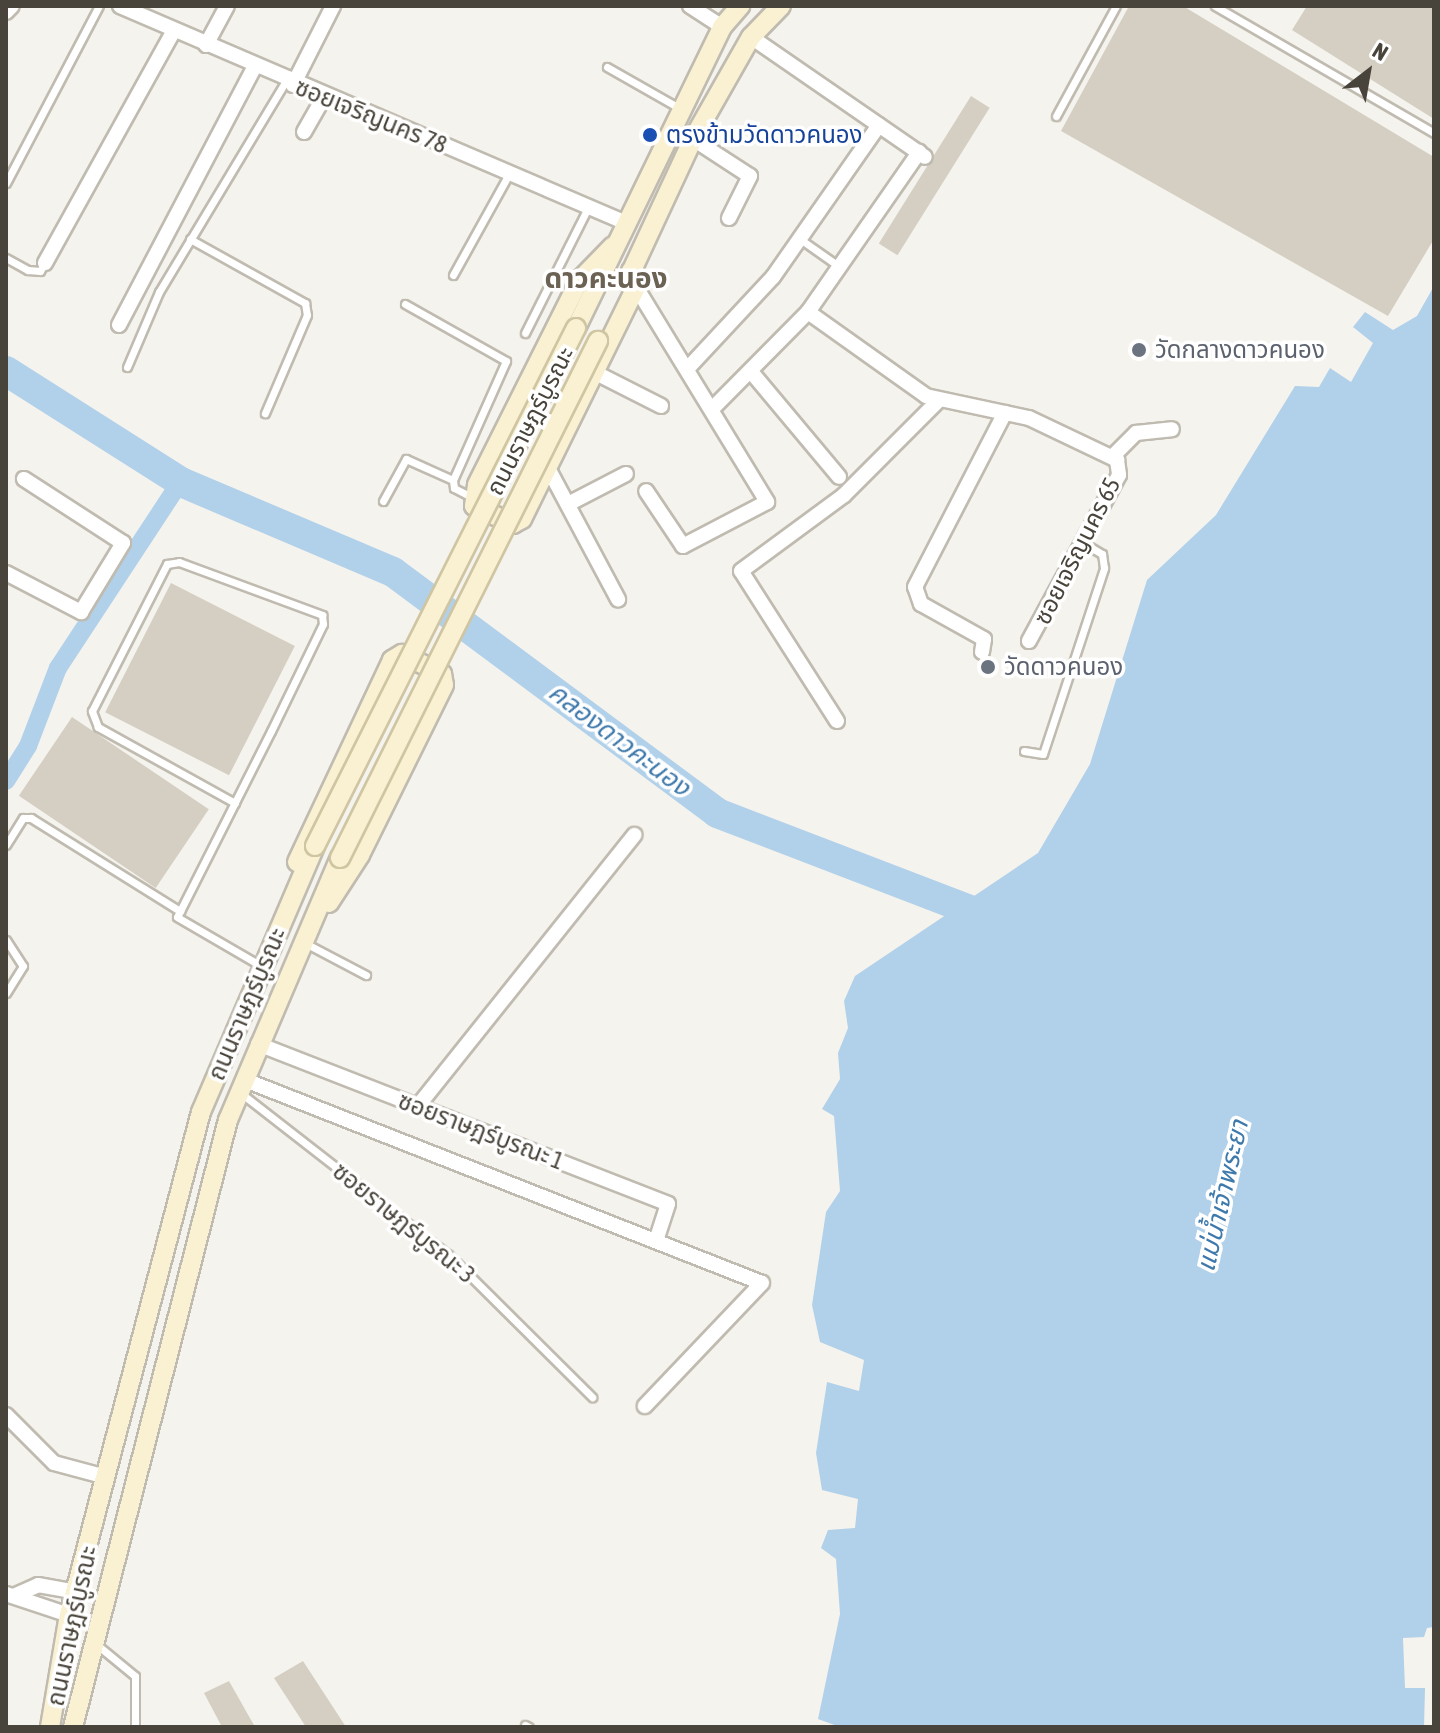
<!DOCTYPE html>
<html>
<head>
<meta charset="utf-8">
<style>
	body { margin:0 }
	#map { position:relative; width:1440px; height:1733px; overflow:hidden; background:#f5f3ed; font-family:"Asap Condensed","Noto Sans Thai",sans-serif }
	div>[style] { position:absolute }
	.water>* { inset:0; background:#b1d0ea }
	.canal>* { height:18px; margin:-9px; padding:0 9px; transform-origin:9px; border-radius:9px; background:#b1d0ea }
	.river>* { height:30px; margin:-15px; padding:0 15px; transform-origin:15px; border-radius:15px; background:#b1d0ea }
	.building>* { inset:0; background:#d5cfc3; transform-origin:0 0 }
	.roads { filter:drop-shadow(2px 0 #c0bbb0) drop-shadow(-2px 0 #c0bbb0) drop-shadow(0 2px #c0bbb0) drop-shadow(0 -2px #c0bbb0) }
	.service>* { height:7px; margin:-3.5px; padding:0 3.5px; transform-origin:3.5px; border-radius:3.5px; background:#fff }
	.minor>* { height:14px; margin:-7px; padding:0 7px; transform-origin:7px; border-radius:7px; background:#fff }
	.secondary>* { height:18px; margin:-9px; padding:0 9px; transform-origin:9px; border-radius:9px; background:#f9f1d2 }
	.bridges { filter:drop-shadow(2px 0 #cfc5a2) drop-shadow(-2px 0 #cfc5a2) drop-shadow(0 2px #cfc5a2) drop-shadow(0 -2px #cfc5a2) }
	.secondary-bridge>* { height:18px; margin:-9px; padding:0 9px; transform-origin:9px; border-radius:9px; background:#f9f1d2 }
	.dots>* { width:22px; height:22px; translate:-50% -50%; box-sizing:border-box; border:4px solid #fff; border-radius:50% }
	span { translate:-50% -50%; white-space:nowrap; text-align:center; line-height:1.15; -webkit-text-stroke:7px #fff; paint-order:stroke }
	.street-label { font-size:24px; color:#49443b }
	.transit-label { font-size:24px; color:#164399 }
	.left { translate:0 -50%; text-align:left }
	.worship-label { font-size:24px; color:#5b616d }
	.water-label { font-size:26px; color:#3e79ab; font-style:italic }
	.quarter-label { font-size:28px; color:#6b6253; font-weight:700 }
	.frame { position:absolute; inset:0; border:8px solid #49443b; pointer-events:none }
	.north { position:absolute; left:1328px; top:32px; width:80px; height:80px; -webkit-text-stroke:6px #fff; paint-order:stroke; rotate:31deg; font-size:22px; font-weight:700; line-height:32px; text-align:center; color:#49443b }
	.north::after { content:''; display:block; margin:auto; width:28px; height:36px; background:#49443b; clip-path:polygon(50% 0,100% 100%,50% 72%,0 100%) }
</style>
</head>
<body>
<div id="map">
	<div class="water">
		<div style="clip-path:polygon(1434px 286px,1434px 1627px,1427px 1628px,1424px 1637px,1403px 1638px,1405px 1688px,1425px 1688px,1424px 1727px,840px 1727px,818px 1719px,840px 1614px,836px 1559px,821px 1548px,828px 1530px,855px 1528px,858px 1499px,822px 1490px,816px 1453px,827px 1382px,859px 1391px,864px 1360px,820px 1342px,812px 1305px,826px 1212px,840px 1191px,834px 1116px,822px 1109px,840px 1079px,838px 1053px,848px 1028px,844px 1001px,855px 976px,1038px 853px,1090px 764px,1147px 580px,1216px 515px,1295px 386px,1319px 387px,1330px 368px,1351px 382px,1373px 343px,1353px 327px,1365px 312px,1393px 330px,1417px 316px)"></div>
	</div>
	<div class="canal">
		<div style="left:6px;top:781px;width:41px;rotate:-57.8deg"></div>
		<div style="left:28px;top:746px;width:84px;rotate:-69deg"></div>
		<div style="left:58px;top:668px;width:222px;rotate:-56.7deg"></div>
	</div>
	<div class="river">
		<div style="left:6px;top:371px;width:207px;rotate:32.4deg"></div>
		<div style="left:181px;top:482px;width:230px;rotate:23deg"></div>
		<div style="left:393px;top:572px;width:404px;rotate:36.6deg"></div>
		<div style="left:717px;top:813px;width:301px;rotate:21deg"></div>
	</div>
	<div class="building">
		<div style="clip-path:polygon(1129px 6px,1183px 6px,1434px 157px,1434px 239px,1388px 316px,1061px 131px)"></div>
		<div style="clip-path:polygon(1307px 6px,1434px 6px,1434px 119px,1292px 30px)"></div>
		<div style="left:971px;top:96px;width:22px;height:174px;rotate:32deg"></div>
		<div style="left:171px;top:583px;width:139px;height:145px;rotate:27deg"></div>
		<div style="left:72px;top:717px;width:165px;height:95px;rotate:34deg"></div>
		<div style="clip-path:polygon(303px 1661px,346px 1727px,306px 1727px,274px 1678px)"></div>
		<div style="clip-path:polygon(229px 1681px,255px 1727px,222px 1727px,204px 1693px)"></div>
	</div>
	<div class="roads">
		<div class="service">
			<div style="left:1215px;top:6px;width:253px;rotate:30.1deg"></div>
			<div style="left:607px;top:67px;width:85px;rotate:29.6deg"></div>
			<div style="left:1056px;top:116px;width:125px;rotate:-61.4deg"></div>
			<div style="left:6px;top:183px;width:200px;rotate:-62.3deg"></div>
			<div style="left:190px;top:239px;width:132px;rotate:29.1deg"></div>
			<div style="left:305px;top:303px;width:12px;rotate:81deg"></div>
			<div style="left:307px;top:315px;width:107px;rotate:113.2deg"></div>
			<div style="left:800px;top:239px;width:45px;rotate:35.1deg"></div>
			<div style="left:6px;top:258px;width:25px;rotate:29deg"></div>
			<div style="left:28px;top:270px;width:12px;rotate:5deg"></div>
			<div style="left:40px;top:271px;width:9px;rotate:-58deg"></div>
			<div style="left:453px;top:275px;width:118px;rotate:-61deg"></div>
			<div style="left:405px;top:304px;width:116px;rotate:29.4deg"></div>
			<div style="left:506px;top:361px;width:130px;rotate:114deg"></div>
			<div style="left:453px;top:480px;width:8px;rotate:83deg"></div>
			<div style="left:454px;top:488px;width:20px;rotate:27deg"></div>
			<div style="left:525px;top:333px;width:140px;rotate:-63.3deg"></div>
			<div style="left:127px;top:367px;width:82px;rotate:-66.9deg"></div>
			<div style="left:159px;top:292px;width:245px;rotate:-59deg"></div>
			<div style="left:383px;top:501px;width:48px;rotate:-61.3deg"></div>
			<div style="left:406px;top:459px;width:51px;rotate:24.1deg"></div>
			<div style="left:1024px;top:751px;width:19px;rotate:9deg"></div>
			<div style="left:1043px;top:754px;width:196px;rotate:-71.8deg"></div>
			<div style="left:1104px;top:568px;width:14px;rotate:-98deg"></div>
			<div style="left:1102px;top:554px;width:23px;rotate:-149deg"></div>
			<div style="left:235px;top:803px;width:157px;rotate:-151deg"></div>
			<div style="left:98px;top:727px;width:17px;rotate:-111deg"></div>
			<div style="left:92px;top:711px;width:165px;rotate:-63deg"></div>
			<div style="left:167px;top:564px;width:12px;rotate:-9deg"></div>
			<div style="left:179px;top:562px;width:153px;rotate:20.3deg"></div>
			<div style="left:322px;top:615px;width:9px;rotate:84deg"></div>
			<div style="left:323px;top:624px;width:119px;rotate:115.9deg"></div>
			<div style="left:271px;top:731px;width:208px;rotate:116.8deg"></div>
			<div style="left:177px;top:917px;width:99px;rotate:30.2deg"></div>
			<div style="left:6px;top:845px;width:32px;rotate:-58deg"></div>
			<div style="left:23px;top:818px;width:8px"></div>
			<div style="left:31px;top:818px;width:176px;rotate:32deg"></div>
			<div style="left:6px;top:940px;width:31px;rotate:57deg"></div>
			<div style="left:23px;top:966px;width:32px;rotate:122deg"></div>
			<div style="left:305px;top:943px;width:69px;rotate:27.7deg"></div>
			<div style="left:242px;top:1094px;width:262px;rotate:37.9deg"></div>
			<div style="left:449px;top:1255px;width:202px;rotate:44.8deg"></div>
			<div style="left:96px;top:1644px;width:50px;rotate:39.4deg"></div>
			<div style="left:135px;top:1676px;width:51px;rotate:90deg"></div>
			<div style="left:525px;top:1725px;width:4px;rotate:27deg"></div>
		</div>
		<div class="minor">
			<div style="left:120px;top:6px;width:548px;rotate:23.2deg"></div>
			<div style="left:690px;top:6px;width:38px;rotate:33deg"></div>
			<div style="left:6px;top:12px;width:8px;rotate:-45deg"></div>
			<div style="left:751px;top:37px;width:211px;rotate:34.6deg"></div>
			<div style="left:206px;top:45px;width:44px;rotate:-61.7deg"></div>
			<div style="left:293px;top:85px;width:89px;rotate:-63.1deg"></div>
			<div style="left:304px;top:132px;width:40px;rotate:-60.3deg"></div>
			<div style="left:693px;top:139px;width:68px;rotate:33deg"></div>
			<div style="left:750px;top:176px;width:47px;rotate:116.6deg"></div>
			<div style="left:45px;top:263px;width:266px;rotate:-61deg"></div>
			<div style="left:636px;top:287px;width:252px;rotate:58.6deg"></div>
			<div style="left:767px;top:502px;width:95px;rotate:152.4deg"></div>
			<div style="left:683px;top:546px;width:66px;rotate:-123.9deg"></div>
			<div style="left:808px;top:312px;width:145px;rotate:35.4deg"></div>
			<div style="left:926px;top:396px;width:105px;rotate:12.1deg"></div>
			<div style="left:1029px;top:418px;width:98px;rotate:25.5deg"></div>
			<div style="left:1117px;top:460px;width:15px;rotate:82deg"></div>
			<div style="left:1119px;top:475px;width:189px;rotate:118.5deg"></div>
			<div style="left:119px;top:325px;width:290px;rotate:-62.3deg"></div>
			<div style="left:689px;top:367px;width:123px;rotate:-47deg"></div>
			<div style="left:773px;top:277px;width:185px;rotate:-55.1deg"></div>
			<div style="left:596px;top:373px;width:73px;rotate:26.9deg"></div>
			<div style="left:753px;top:374px;width:134px;rotate:50.1deg"></div>
			<div style="left:714px;top:407px;width:134px;rotate:-45.3deg"></div>
			<div style="left:808px;top:312px;width:195px;rotate:-55.2deg"></div>
			<div style="left:1113px;top:456px;width:33px;rotate:-45deg"></div>
			<div style="left:1136px;top:433px;width:36px;rotate:-6deg"></div>
			<div style="left:548px;top:468px;width:149px;rotate:61.9deg"></div>
			<div style="left:570px;top:503px;width:63px;rotate:-27.4deg"></div>
			<div style="left:6px;top:573px;width:85px;rotate:27.5deg"></div>
			<div style="left:81px;top:612px;width:81px;rotate:-58.7deg"></div>
			<div style="left:123px;top:543px;width:118px;rotate:-147.1deg"></div>
			<div style="left:982px;top:652px;width:13px;rotate:-81deg"></div>
			<div style="left:984px;top:639px;width:72px;rotate:-150.9deg"></div>
			<div style="left:921px;top:604px;width:18px;rotate:-109deg"></div>
			<div style="left:915px;top:587px;width:196px;rotate:-62.7deg"></div>
			<div style="left:837px;top:721px;width:178px;rotate:-122.6deg"></div>
			<div style="left:741px;top:571px;width:128px;rotate:-36.4deg"></div>
			<div style="left:844px;top:495px;width:133px;rotate:-45deg"></div>
			<div style="left:258px;top:1044px;width:440px;rotate:21.3deg"></div>
			<div style="left:668px;top:1204px;width:38px;rotate:108deg"></div>
			<div style="left:245px;top:1080px;width:555px;rotate:21.44deg"></div>
			<div style="left:762px;top:1283px;width:170px;rotate:133.6deg"></div>
			<div style="left:418px;top:1106px;width:347px;rotate:-51.4deg"></div>
			<div style="left:6px;top:1415px;width:68px;rotate:45deg"></div>
			<div style="left:54px;top:1463px;width:54px;rotate:15.1deg"></div>
			<div style="left:6px;top:1594px;width:66px;rotate:18.4deg"></div>
			<div style="left:16px;top:1595px;width:24px;rotate:-24deg"></div>
			<div style="left:38px;top:1585px;width:39px;rotate:10deg"></div>
		</div>
		<div class="secondary">
			<div style="left:613px;top:246px;width:49px;rotate:134.2deg"></div>
			<div style="left:579px;top:281px;width:228px;rotate:116.6deg"></div>
			<div style="left:477px;top:485px;width:21px;rotate:98deg"></div>
			<div style="left:474px;top:506px;width:43px;rotate:24.8deg"></div>
			<div style="left:513px;top:524px;width:10px;rotate:-29deg"></div>
			<div style="left:522px;top:519px;width:258px;rotate:-63.8deg"></div>
			<div style="left:636px;top:287px;width:17px;rotate:-107deg"></div>
			<div style="left:627px;top:281px;width:157px;rotate:-65.1deg"></div>
			<div style="left:693px;top:139px;width:117px;rotate:-60.4deg"></div>
			<div style="left:751px;top:37px;width:43px;rotate:-45.9deg"></div>
			<div style="left:576px;top:328px;width:335px;rotate:-64.1deg"></div>
			<div style="left:722px;top:27px;width:28px;rotate:-49deg"></div>
			<div style="left:297px;top:862px;width:223px;rotate:-64.8deg"></div>
			<div style="left:392px;top:660px;width:12px;rotate:-31deg"></div>
			<div style="left:402px;top:654px;width:45px;rotate:26.6deg"></div>
			<div style="left:442px;top:674px;width:11px;rotate:80deg"></div>
			<div style="left:444px;top:685px;width:190px;rotate:116.3deg"></div>
			<div style="left:360px;top:855px;width:57px;rotate:122.9deg"></div>
			<div style="left:50px;top:1727px;width:114px;rotate:-80.4deg"></div>
			<div style="left:69px;top:1615px;width:520px;rotate:-75.3deg"></div>
			<div style="left:201px;top:1112px;width:289px;rotate:-66.8deg"></div>
			<div style="left:73px;top:1727px;width:626px;rotate:-75.68deg"></div>
			<div style="left:228px;top:1120px;width:285px;rotate:-66.9deg"></div>
		</div>
	</div>
	<div class="bridges">
		<div class="secondary-bridge">
			<div style="left:315px;top:846px;width:580px;rotate:-63.26deg"></div>
			<div style="left:340px;top:858px;width:578px;rotate:-63.48deg"></div>
		</div>
	</div>
	<div class="dots">
		<div style="left:650px;top:135px;background:#1a4fb4"></div>
		<div style="left:1139px;top:350px;background:#6b7280"></div>
		<div style="left:988px;top:667px;background:#6b7280"></div>
	</div>
	<div class="street-label">
		<span style="left:371px;top:116px;rotate:22deg">ซอยเจริญนคร 78</span>
		<span style="left:530px;top:421px;rotate:-63deg">ถนนราษฎร์บูรณะ</span>
		<span style="left:1077px;top:551px;rotate:-63deg">ซอยเจริญนคร 65</span>
		<span style="left:247px;top:1004px;rotate:-67deg">ถนนราษฎร์บูรณะ</span>
		<span style="left:481px;top:1131px;rotate:21deg">ซอยราษฎร์บูรณะ 1</span>
		<span style="left:404px;top:1223px;rotate:39deg">ซอยราษฎร์บูรณะ 3</span>
		<span style="left:72px;top:1626px;rotate:-78deg">ถนนราษฎร์บูรณะ</span>
	</div>
	<div class="transit-label">
		<span class="left" style="left:666px;top:135px">ตรงข้ามวัดดาวคนอง</span>
	</div>
	<div class="worship-label">
		<span class="left" style="left:1155px;top:350px">วัดกลางดาวคนอง</span>
		<span class="left" style="left:1004px;top:667px">วัดดาวคนอง</span>
	</div>
	<div class="water-label">
		<span style="left:619px;top:740px;rotate:37deg">คลองดาวคะนอง</span>
		<span style="left:1223px;top:1196px;rotate:-77deg">แม่น้ำเจ้าพระยา</span>
	</div>
	<div class="quarter-label">
		<span style="left:606px;top:278px">ดาวคะนอง</span>
	</div>
	<div class="frame"></div>
	<div class="north">N</div>
</div>
</body>
</html>
